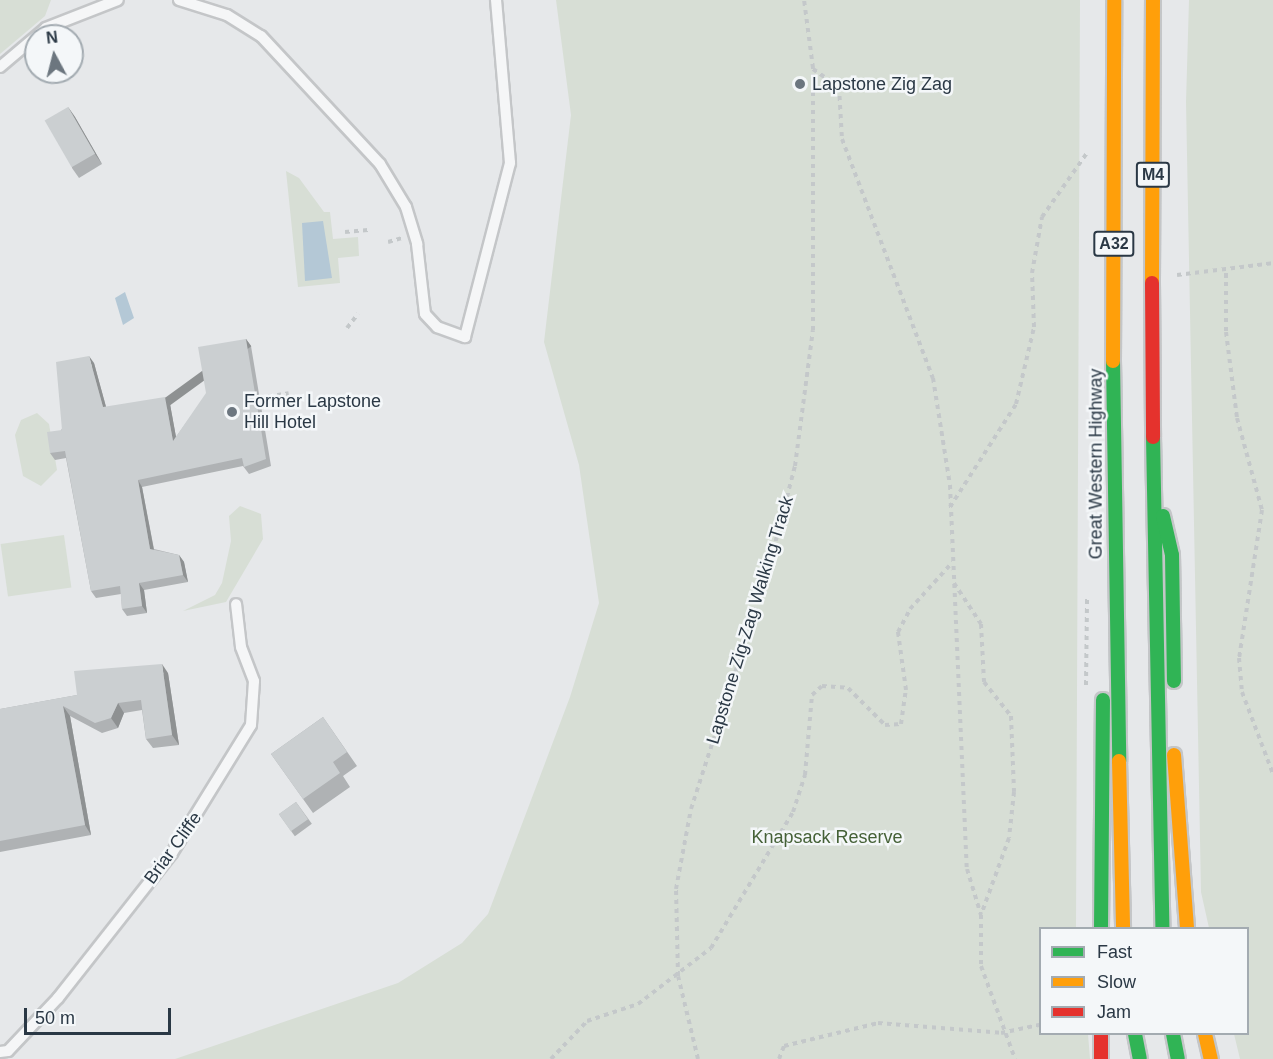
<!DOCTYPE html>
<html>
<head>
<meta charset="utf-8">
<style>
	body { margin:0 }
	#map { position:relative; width:1273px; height:1059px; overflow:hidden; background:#e6e8ea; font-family:Arial,sans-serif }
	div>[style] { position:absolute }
	.green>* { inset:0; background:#d7ded5; transform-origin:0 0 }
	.water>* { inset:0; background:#b4c8d6 }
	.path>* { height:4px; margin-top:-2px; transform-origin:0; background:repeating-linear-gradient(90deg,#c4c8ca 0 4.5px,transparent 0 9px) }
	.roads { filter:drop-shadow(2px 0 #c4c6c8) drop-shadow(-2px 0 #c4c6c8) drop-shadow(0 2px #c4c6c8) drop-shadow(0 -2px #c4c6c8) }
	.lane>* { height:10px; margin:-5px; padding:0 5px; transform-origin:5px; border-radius:5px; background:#f5f6f7 }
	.fast>* { height:14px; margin:-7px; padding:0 7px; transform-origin:7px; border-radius:7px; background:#30b455 }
	.slow>* { height:14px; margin:-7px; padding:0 7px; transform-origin:7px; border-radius:7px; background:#ff9f0a }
	.jam>* { height:14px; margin:-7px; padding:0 7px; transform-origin:7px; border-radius:7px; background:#e5322d }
	.wall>* { inset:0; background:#afb2b4; transform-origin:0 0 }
	.shaded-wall>* { inset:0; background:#8e9192; transform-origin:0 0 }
	.building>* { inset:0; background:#cbcfd1; transform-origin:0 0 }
	.dots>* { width:16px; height:16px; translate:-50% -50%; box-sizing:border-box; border:3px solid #f4f7f9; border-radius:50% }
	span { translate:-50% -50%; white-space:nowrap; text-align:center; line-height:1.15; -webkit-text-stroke:5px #f4f7f9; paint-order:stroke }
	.shield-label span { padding:2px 4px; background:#f4f7f9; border:2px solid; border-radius:4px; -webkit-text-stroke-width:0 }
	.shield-label { font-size:16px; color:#2a3845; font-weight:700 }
	.poi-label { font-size:18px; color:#2a3845 }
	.left { translate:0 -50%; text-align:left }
	.street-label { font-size:18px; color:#2a3845 }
	.park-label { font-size:18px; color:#456137 }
	.legend { position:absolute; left:1039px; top:927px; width:210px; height:108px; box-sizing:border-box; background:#f4f7f9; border:2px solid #a3abb1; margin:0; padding:8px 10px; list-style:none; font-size:18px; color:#2a3845 }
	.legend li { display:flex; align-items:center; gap:12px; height:30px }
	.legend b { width:30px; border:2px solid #a3abb1 }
	.north { position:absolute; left:24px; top:24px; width:60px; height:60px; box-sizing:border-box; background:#f4f7f9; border:2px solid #a3abb1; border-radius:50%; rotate:353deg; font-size:16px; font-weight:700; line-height:24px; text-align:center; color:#2a3845 }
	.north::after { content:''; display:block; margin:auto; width:21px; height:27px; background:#6c767f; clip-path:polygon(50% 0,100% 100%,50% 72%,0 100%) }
	.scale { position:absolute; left:24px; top:1008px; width:147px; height:27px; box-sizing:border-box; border:3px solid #2a3845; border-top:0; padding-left:8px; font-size:18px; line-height:21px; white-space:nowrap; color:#2a3845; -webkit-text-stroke:4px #f4f7f9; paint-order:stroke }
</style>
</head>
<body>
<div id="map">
	<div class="green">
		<div style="clip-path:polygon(0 0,51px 0,45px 16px,0 54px)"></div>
		<div style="clip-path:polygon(556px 0,1080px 0,1076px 928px,1040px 928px,1040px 1034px,1088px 1034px,1090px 1059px,175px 1059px,398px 983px,462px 943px,488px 914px,570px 697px,599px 603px,579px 465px,544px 342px,571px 115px)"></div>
		<div style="clip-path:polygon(1189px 0,1273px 0,1273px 1059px,1240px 1059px,1234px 1034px,1248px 1034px,1248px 928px,1209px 928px,1201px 892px,1186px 102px)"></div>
		<div style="clip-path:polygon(286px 171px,299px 178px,324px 212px,330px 212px,333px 239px,358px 237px,359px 256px,338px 258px,340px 283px,298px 287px)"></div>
		<div style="clip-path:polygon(37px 413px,49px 424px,57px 470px,41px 486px,23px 476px,15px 435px,21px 420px)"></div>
		<div style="clip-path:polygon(240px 506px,261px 514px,263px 539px,226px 602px,183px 611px,215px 595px,222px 583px,231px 541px,229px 516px)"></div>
		<div style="left:64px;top:535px;width:53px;height:64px;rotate:82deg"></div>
	</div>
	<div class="water">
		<div style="clip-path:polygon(323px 221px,332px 278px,305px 281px,302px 223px)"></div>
		<div style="clip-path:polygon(125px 292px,134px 318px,123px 325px,115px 298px)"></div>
	</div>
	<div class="path">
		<div style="left:813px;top:69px;width:32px;rotate:35deg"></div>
		<div style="left:839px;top:87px;width:52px;rotate:86.7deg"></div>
		<div style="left:842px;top:139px;width:256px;rotate:69.2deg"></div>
		<div style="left:933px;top:378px;width:108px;rotate:81deg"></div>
		<div style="left:950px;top:485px;width:384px;rotate:87.5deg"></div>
		<div style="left:967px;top:869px;width:48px;rotate:73.1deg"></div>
		<div style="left:981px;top:915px;width:51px;rotate:90deg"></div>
		<div style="left:981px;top:966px;width:99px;rotate:69.9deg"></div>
		<div style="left:345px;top:232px;width:23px;rotate:-5deg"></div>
		<div style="left:388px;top:242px;width:15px;rotate:-16deg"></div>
		<div style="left:1226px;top:273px;width:59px;rotate:90deg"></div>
		<div style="left:1226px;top:332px;width:87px;rotate:82.7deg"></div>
		<div style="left:1237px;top:418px;width:95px;rotate:74.8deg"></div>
		<div style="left:1262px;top:510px;width:150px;rotate:98.8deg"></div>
		<div style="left:1239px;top:658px;width:34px;rotate:85deg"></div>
		<div style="left:1242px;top:692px;width:88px;rotate:69.3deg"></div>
		<div style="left:1177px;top:275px;width:97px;rotate:-7.1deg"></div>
		<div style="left:347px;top:328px;width:18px;rotate:-52deg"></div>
		<div style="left:259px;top:398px;width:30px;rotate:-9deg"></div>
		<div style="left:950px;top:507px;width:122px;rotate:-57.3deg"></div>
		<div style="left:1016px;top:404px;width:79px;rotate:-76.8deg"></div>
		<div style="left:1034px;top:327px;width:54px;rotate:-92.1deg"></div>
		<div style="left:1032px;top:273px;width:57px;rotate:-79.9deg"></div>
		<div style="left:1042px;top:217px;width:78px;rotate:-54.9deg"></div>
		<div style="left:954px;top:583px;width:49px;rotate:56.6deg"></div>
		<div style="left:981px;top:624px;width:58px;rotate:87deg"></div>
		<div style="left:984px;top:682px;width:43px;rotate:51.5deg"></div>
		<div style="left:1011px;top:716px;width:76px;rotate:87.7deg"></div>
		<div style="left:1014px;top:792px;width:46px;rotate:96.2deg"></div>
		<div style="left:1009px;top:838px;width:82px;rotate:110deg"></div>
		<div style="left:1086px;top:685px;width:86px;rotate:-89.3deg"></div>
		<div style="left:551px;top:1059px;width:52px;rotate:-46.5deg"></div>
		<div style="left:587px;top:1021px;width:54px;rotate:-18.4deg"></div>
		<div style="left:638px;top:1004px;width:92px;rotate:-37.5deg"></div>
		<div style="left:711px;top:948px;width:159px;rotate:-58.9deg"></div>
		<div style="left:793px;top:812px;width:39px;rotate:-72deg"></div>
		<div style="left:805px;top:775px;width:80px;rotate:-85deg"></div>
		<div style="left:812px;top:695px;width:13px;rotate:-42deg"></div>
		<div style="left:822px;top:686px;width:26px;rotate:4deg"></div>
		<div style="left:848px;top:688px;width:52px;rotate:45deg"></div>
		<div style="left:885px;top:725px;width:16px;rotate:-4deg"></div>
		<div style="left:901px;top:724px;width:34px;rotate:-82deg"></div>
		<div style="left:906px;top:690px;width:59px;rotate:-97.9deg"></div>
		<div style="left:898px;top:632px;width:26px;rotate:-62deg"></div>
		<div style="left:910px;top:609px;width:61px;rotate:-47.7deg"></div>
		<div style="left:698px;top:1059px;width:85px;rotate:-103.5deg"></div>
		<div style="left:678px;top:976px;width:87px;rotate:-91.3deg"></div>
		<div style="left:676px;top:889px;width:81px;rotate:-79.4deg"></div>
		<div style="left:691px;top:809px;width:254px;rotate:-72.1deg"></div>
		<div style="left:769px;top:567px;width:104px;rotate:-75.6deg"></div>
		<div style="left:795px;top:466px;width:137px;rotate:-82.5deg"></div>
		<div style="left:813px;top:330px;width:262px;rotate:-90deg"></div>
		<div style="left:813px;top:68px;width:69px;rotate:-97.5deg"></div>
		<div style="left:779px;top:1059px;width:14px;rotate:-69deg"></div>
		<div style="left:784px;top:1046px;width:97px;rotate:-13.7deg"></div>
		<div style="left:878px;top:1023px;width:123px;rotate:4.6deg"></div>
		<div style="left:1001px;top:1033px;width:40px;rotate:-12deg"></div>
	</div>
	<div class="roads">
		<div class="lane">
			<div style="left:179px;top:0;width:50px;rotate:17.4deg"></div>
			<div style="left:227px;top:15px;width:40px;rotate:32deg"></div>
			<div style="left:261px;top:36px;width:175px;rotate:47.1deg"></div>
			<div style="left:380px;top:164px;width:50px;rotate:58.8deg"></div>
			<div style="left:406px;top:207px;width:39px;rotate:73deg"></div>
			<div style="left:417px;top:244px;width:70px;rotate:83.5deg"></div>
			<div style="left:425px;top:314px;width:18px;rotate:47deg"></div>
			<div style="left:437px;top:327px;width:30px;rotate:20deg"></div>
			<div style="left:465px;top:337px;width:180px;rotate:-75.5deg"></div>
			<div style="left:510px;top:163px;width:164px;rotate:-94.9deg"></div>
			<div style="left:0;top:67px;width:60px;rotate:-40.3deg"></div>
			<div style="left:46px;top:28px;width:77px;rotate:-21.3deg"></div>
			<div style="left:0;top:1052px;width:8px;rotate:-7deg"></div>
			<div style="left:8px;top:1051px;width:73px;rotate:-46.7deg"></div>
			<div style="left:58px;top:998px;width:184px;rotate:-51.8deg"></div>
			<div style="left:172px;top:853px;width:150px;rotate:-58.3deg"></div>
			<div style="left:251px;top:725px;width:44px;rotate:-86.1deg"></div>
			<div style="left:254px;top:681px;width:36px;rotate:-111deg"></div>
			<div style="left:241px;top:647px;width:43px;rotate:-96.6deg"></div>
		</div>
		<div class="fast">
			<div style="left:1113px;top:361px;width:400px;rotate:89.1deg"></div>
			<div style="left:1153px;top:437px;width:491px;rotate:88.9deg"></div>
			<div style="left:1163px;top:516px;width:40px;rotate:77deg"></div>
			<div style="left:1172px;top:555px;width:126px;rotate:89.1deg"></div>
			<div style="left:1101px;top:928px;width:228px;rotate:-89.5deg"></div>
			<div style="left:1135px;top:1034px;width:25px;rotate:79deg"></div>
			<div style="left:1173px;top:1034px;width:25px;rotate:79deg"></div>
		</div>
		<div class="slow">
			<div style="left:1152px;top:283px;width:283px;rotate:-89.8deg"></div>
			<div style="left:1113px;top:361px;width:361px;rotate:-89.8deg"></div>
			<div style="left:1174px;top:755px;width:173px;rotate:85.7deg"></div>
			<div style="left:1119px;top:761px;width:167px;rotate:88.6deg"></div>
			<div style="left:1205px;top:1034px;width:26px;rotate:77deg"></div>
		</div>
		<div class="jam">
			<div style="left:1152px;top:283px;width:154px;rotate:89.6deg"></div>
			<div style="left:1101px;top:1034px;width:25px;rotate:90deg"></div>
		</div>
	</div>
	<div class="wall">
		<div style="clip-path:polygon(68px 107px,75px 117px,102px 164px,79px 178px,72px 168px)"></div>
		<div style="clip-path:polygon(246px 339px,251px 346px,271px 466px,249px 474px,243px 466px,142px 487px,154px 549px,179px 555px,184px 562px,188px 582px,144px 590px,147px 613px,127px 616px,122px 609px,121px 594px,96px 598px,91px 591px,66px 458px,55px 460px,50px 453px,94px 363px,106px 407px,170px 404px,176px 437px)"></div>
		<div style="clip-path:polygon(168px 673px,179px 745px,153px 748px,146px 739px,142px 710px,124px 713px,118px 728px,102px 733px,70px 716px,91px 835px,0 852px,0 709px,77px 695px)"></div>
		<div style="clip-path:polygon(323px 717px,357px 766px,343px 776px,350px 787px,313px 813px,271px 754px)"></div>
		<div style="left:296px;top:802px;width:27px;height:21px;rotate:54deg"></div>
	</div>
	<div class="shaded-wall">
		<div style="clip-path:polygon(68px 107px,75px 117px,102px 164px,95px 154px)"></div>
		<div style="left:246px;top:339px;width:9px;height:122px;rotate:54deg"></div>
		<div style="clip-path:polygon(89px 356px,94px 363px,108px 414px,103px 407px)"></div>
		<div style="clip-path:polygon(165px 397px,170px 404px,178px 448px,173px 441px)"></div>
		<div style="clip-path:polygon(138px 480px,142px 487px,155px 556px,150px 549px)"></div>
		<div style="clip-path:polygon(179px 555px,184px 562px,188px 582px,183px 575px)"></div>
		<div style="clip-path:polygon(139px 583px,144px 590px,147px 613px,142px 606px)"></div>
		<div style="clip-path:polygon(162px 664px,168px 673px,179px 745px,172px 735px)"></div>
		<div style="clip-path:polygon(118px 703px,124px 713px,118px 728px,111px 718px)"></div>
		<div style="clip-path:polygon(63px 706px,70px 716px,91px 835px,85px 825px)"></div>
	</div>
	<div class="building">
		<div style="left:68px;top:107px;width:54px;height:27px;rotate:60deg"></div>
		<div style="clip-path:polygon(246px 339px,266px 459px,244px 467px,242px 458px,138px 480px,150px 549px,179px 555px,183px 575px,139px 583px,142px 606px,122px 609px,120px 586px,91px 591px,65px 451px,50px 453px,47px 432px,62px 430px,56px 362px,89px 356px,103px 407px,165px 397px,173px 441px,206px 393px,198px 347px)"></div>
		<div style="clip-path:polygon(162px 664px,172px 735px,146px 739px,141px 700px,118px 703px,111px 718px,95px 723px,63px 706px,85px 825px,0 841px,0 709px,77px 695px,74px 671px)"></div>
		<div style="clip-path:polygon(323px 717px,347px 752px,333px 762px,340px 773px,303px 799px,271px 754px)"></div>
		<div style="left:296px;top:802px;width:21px;height:21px;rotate:55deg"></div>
	</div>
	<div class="dots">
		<div style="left:800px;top:84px;background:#6c767f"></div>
		<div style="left:232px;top:412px;background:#6c767f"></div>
	</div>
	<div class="shield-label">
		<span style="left:1153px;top:175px">M4</span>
		<span style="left:1114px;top:244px">A32</span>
	</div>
	<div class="poi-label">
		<span class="left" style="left:812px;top:84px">Lapstone Zig Zag</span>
		<span class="left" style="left:244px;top:412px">Former Lapstone<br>Hill Hotel</span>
	</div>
	<div class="street-label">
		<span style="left:1096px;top:464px;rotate:-90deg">Great Western Highway</span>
		<span style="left:750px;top:620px;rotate:-73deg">Lapstone Zig-Zag Walking Track</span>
		<span style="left:173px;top:848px;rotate:-54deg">Briar Cliffe</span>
	</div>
	<div class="park-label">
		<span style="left:827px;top:837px">Knapsack Reserve</span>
	</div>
	<ul class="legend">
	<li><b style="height:8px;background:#30b455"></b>Fast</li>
	<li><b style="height:8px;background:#ff9f0a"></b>Slow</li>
	<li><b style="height:8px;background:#e5322d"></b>Jam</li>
	</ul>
	<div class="north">N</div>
	<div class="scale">50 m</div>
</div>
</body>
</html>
